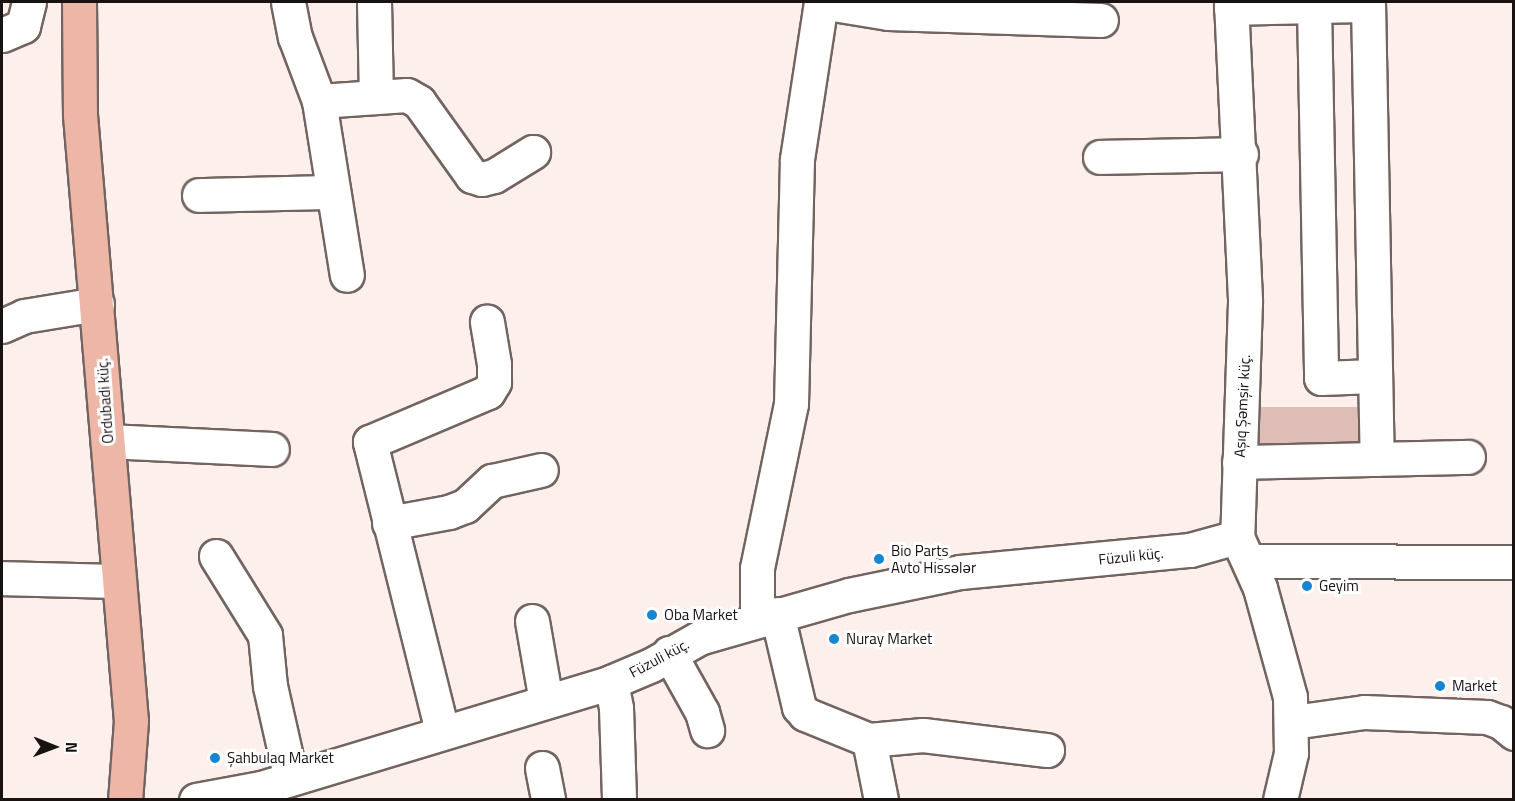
<!DOCTYPE html>
<html>
<head>
<meta charset="utf-8">
<style>
	body { margin:0 }
	#map { position:relative; width:1515px; height:801px; overflow:hidden; background:#fdf0ec; font-family:"Titillium Web",sans-serif }
	div>[style] { position:absolute }
	.green>* { inset:0; background:#debeb6; transform-origin:0 0 }
	.roads { filter:drop-shadow(2px 0 #726460) drop-shadow(-2px 0 #726460) drop-shadow(0 2px #726460) drop-shadow(0 -2px #726460) }
	.minor>* { height:33px; margin:-16.5px; padding:0 16.5px; transform-origin:16.5px; border-radius:16.5px; background:#fff }
	.major>* { height:33px; margin:-16.5px; padding:0 16.5px; transform-origin:16.5px; border-radius:16.5px; background:#edb6a7 }
	.dots>* { width:16px; height:16px; translate:-50% -50%; box-sizing:border-box; border:3px solid #fff; border-radius:50% }
	span { translate:-50% -50%; white-space:nowrap; text-align:center; line-height:1.15; -webkit-text-stroke:6px #fff; paint-order:stroke }
	.street-label { font-size:15px; color:#181211 }
	.poi-label { font-size:15px; color:#181211 }
	.left { translate:0 -50%; text-align:left }
	.frame { position:absolute; inset:0; border:3px solid #181211; pointer-events:none }
	.north { position:absolute; left:24px; top:717px; width:60px; height:60px; -webkit-text-stroke:4px #fff; paint-order:stroke; rotate:91deg; font-size:16px; font-weight:700; line-height:24px; text-align:center; color:#181211 }
	.north::after { content:''; display:block; margin:auto; width:21px; height:27px; background:#181211; clip-path:polygon(50% 0,100% 100%,50% 72%,0 100%) }
</style>
</head>
<body>
<div id="map">
	<div class="green">
		<div style="left:1360px;top:407px;width:42px;height:103px;rotate:90deg"></div>
	</div>
	<div class="roads">
		<div class="minor">
			<div style="left:288px;top:2px;width:36px;rotate:79deg"></div>
			<div style="left:295px;top:37px;width:68px;rotate:69.4deg"></div>
			<div style="left:319px;top:101px;width:176px;rotate:80.9deg"></div>
			<div style="left:374px;top:2px;width:95px;rotate:88.8deg"></div>
			<div style="left:821px;top:2px;width:68px;rotate:9.3deg"></div>
			<div style="left:888px;top:13px;width:213px;rotate:1.9deg"></div>
			<div style="left:1231px;top:2px;width:300px;rotate:87.3deg"></div>
			<div style="left:1245px;top:302px;width:235px;rotate:91.9deg"></div>
			<div style="left:1237px;top:537px;width:56px;rotate:65.7deg"></div>
			<div style="left:1260px;top:588px;width:113px;rotate:74.6deg"></div>
			<div style="left:1290px;top:697px;width:56px;rotate:89deg"></div>
			<div style="left:1291px;top:753px;width:48px;rotate:103.2deg"></div>
			<div style="left:1368px;top:2px;width:457px;rotate:88.9deg"></div>
			<div style="left:1314px;top:6px;width:372px;rotate:88.9deg"></div>
			<div style="left:1321px;top:378px;width:54px;rotate:-2.1deg"></div>
			<div style="left:1231px;top:8px;width:137px;rotate:-1.3deg"></div>
			<div style="left:2px;top:35px;width:23px;rotate:-23deg"></div>
			<div style="left:23px;top:26px;width:25px;rotate:-76deg"></div>
			<div style="left:319px;top:101px;width:88px;rotate:-3.9deg"></div>
			<div style="left:407px;top:95px;width:14px;rotate:30deg"></div>
			<div style="left:419px;top:102px;width:91px;rotate:54.4deg"></div>
			<div style="left:472px;top:176px;width:10px;rotate:17deg"></div>
			<div style="left:482px;top:179px;width:12px;rotate:-14deg"></div>
			<div style="left:494px;top:176px;width:46px;rotate:-31.6deg"></div>
			<div style="left:1100px;top:157px;width:141px;rotate:-1.2deg"></div>
			<div style="left:199px;top:195px;width:134px;rotate:-1.3deg"></div>
			<div style="left:2px;top:326px;width:24px;rotate:-24deg"></div>
			<div style="left:24px;top:316px;width:74px;rotate:-9.3deg"></div>
			<div style="left:108px;top:441px;width:164px;rotate:2.8deg"></div>
			<div style="left:1239px;top:462px;width:229px;rotate:-1.3deg"></div>
			<div style="left:389px;top:523px;width:61px;rotate:-10.4deg"></div>
			<div style="left:449px;top:512px;width:17px;rotate:-21deg"></div>
			<div style="left:465px;top:506px;width:37px;rotate:-43deg"></div>
			<div style="left:492px;top:481px;width:50px;rotate:-12.7deg"></div>
			<div style="left:216px;top:556px;width:93px;rotate:58.2deg"></div>
			<div style="left:265px;top:635px;width:51px;rotate:84.4deg"></div>
			<div style="left:270px;top:686px;width:95px;rotate:77.3deg"></div>
			<div style="left:1250px;top:561px;width:264px;rotate:0.2deg"></div>
			<div style="left:2px;top:578px;width:117px;rotate:1.5deg"></div>
			<div style="left:777px;top:614px;width:96px;rotate:76.7deg"></div>
			<div style="left:799px;top:707px;width:9px;rotate:49deg"></div>
			<div style="left:805px;top:714px;width:69px;rotate:22.1deg"></div>
			<div style="left:869px;top:740px;width:54px;rotate:-5.3deg"></div>
			<div style="left:923px;top:735px;width:125px;rotate:6.9deg"></div>
			<div style="left:757px;top:620px;width:52px;rotate:-90deg"></div>
			<div style="left:757px;top:568px;width:167px;rotate:-78.3deg"></div>
			<div style="left:791px;top:404px;width:245px;rotate:-88.6deg"></div>
			<div style="left:797px;top:159px;width:159px;rotate:-81.3deg"></div>
			<div style="left:532px;top:621px;width:81px;rotate:80.1deg"></div>
			<div style="left:669px;top:653px;width:68px;rotate:60.8deg"></div>
			<div style="left:702px;top:712px;width:19px;rotate:74deg"></div>
			<div style="left:611px;top:682px;width:26px;rotate:79deg"></div>
			<div style="left:616px;top:708px;width:92px;rotate:88.1deg"></div>
			<div style="left:1293px;top:722px;width:72px;rotate:-8deg"></div>
			<div style="left:1364px;top:712px;width:123px;rotate:2.3deg"></div>
			<div style="left:1487px;top:717px;width:15px;rotate:20deg"></div>
			<div style="left:1501px;top:722px;width:17px;rotate:40deg"></div>
			<div style="left:442px;top:731px;width:298px;rotate:-104deg"></div>
			<div style="left:370px;top:442px;width:128px;rotate:-23deg"></div>
			<div style="left:488px;top:392px;width:12px;rotate:-59deg"></div>
			<div style="left:494px;top:382px;width:18px;rotate:-90deg"></div>
			<div style="left:494px;top:364px;width:43px;rotate:-99.5deg"></div>
			<div style="left:869px;top:740px;width:61px;rotate:78.7deg"></div>
			<div style="left:542px;top:768px;width:33px;rotate:79deg"></div>
			<div style="left:196px;top:800px;width:66px;rotate:-10.5deg"></div>
			<div style="left:261px;top:788px;width:366px;rotate:-16.8deg"></div>
			<div style="left:611px;top:682px;width:43px;rotate:-23deg"></div>
			<div style="left:651px;top:665px;width:55px;rotate:-29.4deg"></div>
			<div style="left:699px;top:638px;width:156px;rotate:-16deg"></div>
			<div style="left:849px;top:595px;width:113px;rotate:-11.7deg"></div>
			<div style="left:960px;top:572px;width:231px;rotate:-5.5deg"></div>
			<div style="left:1190px;top:550px;width:49px;rotate:-15.5deg"></div>
		</div>
		<div class="major">
			<div style="left:79px;top:2px;width:113px;rotate:89.5deg"></div>
			<div style="left:80px;top:115px;width:608px;rotate:85.19deg"></div>
			<div style="left:131px;top:721px;width:79px;rotate:94.3deg"></div>
		</div>
	</div>
	<div class="dots">
		<div style="left:879px;top:559px;background:#1785cf"></div>
		<div style="left:1307px;top:586px;background:#1785cf"></div>
		<div style="left:652px;top:615px;background:#1785cf"></div>
		<div style="left:834px;top:639px;background:#1785cf"></div>
		<div style="left:1440px;top:686px;background:#1785cf"></div>
		<div style="left:215px;top:758px;background:#1785cf"></div>
	</div>
	<div class="street-label">
		<span style="left:105px;top:401px;rotate:-94deg">Ordubadi küç.</span>
		<span style="left:1242px;top:406px;rotate:-87deg">Aşıq Şəmşir küç.</span>
		<span style="left:1131px;top:556px;rotate:-6deg">Füzuli küç.</span>
		<span style="left:659px;top:658px;rotate:-28deg">Füzuli küç.</span>
	</div>
	<div class="poi-label">
		<span class="left" style="left:891px;top:559px">Bio Parts<br>Avto Hissələr</span>
		<span class="left" style="left:1319px;top:586px">Geyim</span>
		<span class="left" style="left:664px;top:615px">Oba Market</span>
		<span class="left" style="left:846px;top:639px">Nuray Market</span>
		<span class="left" style="left:1452px;top:686px">Market</span>
		<span class="left" style="left:227px;top:758px">Şahbulaq Market</span>
	</div>
	<div class="frame"></div>
	<div class="north">N</div>
</div>
</body>
</html>
